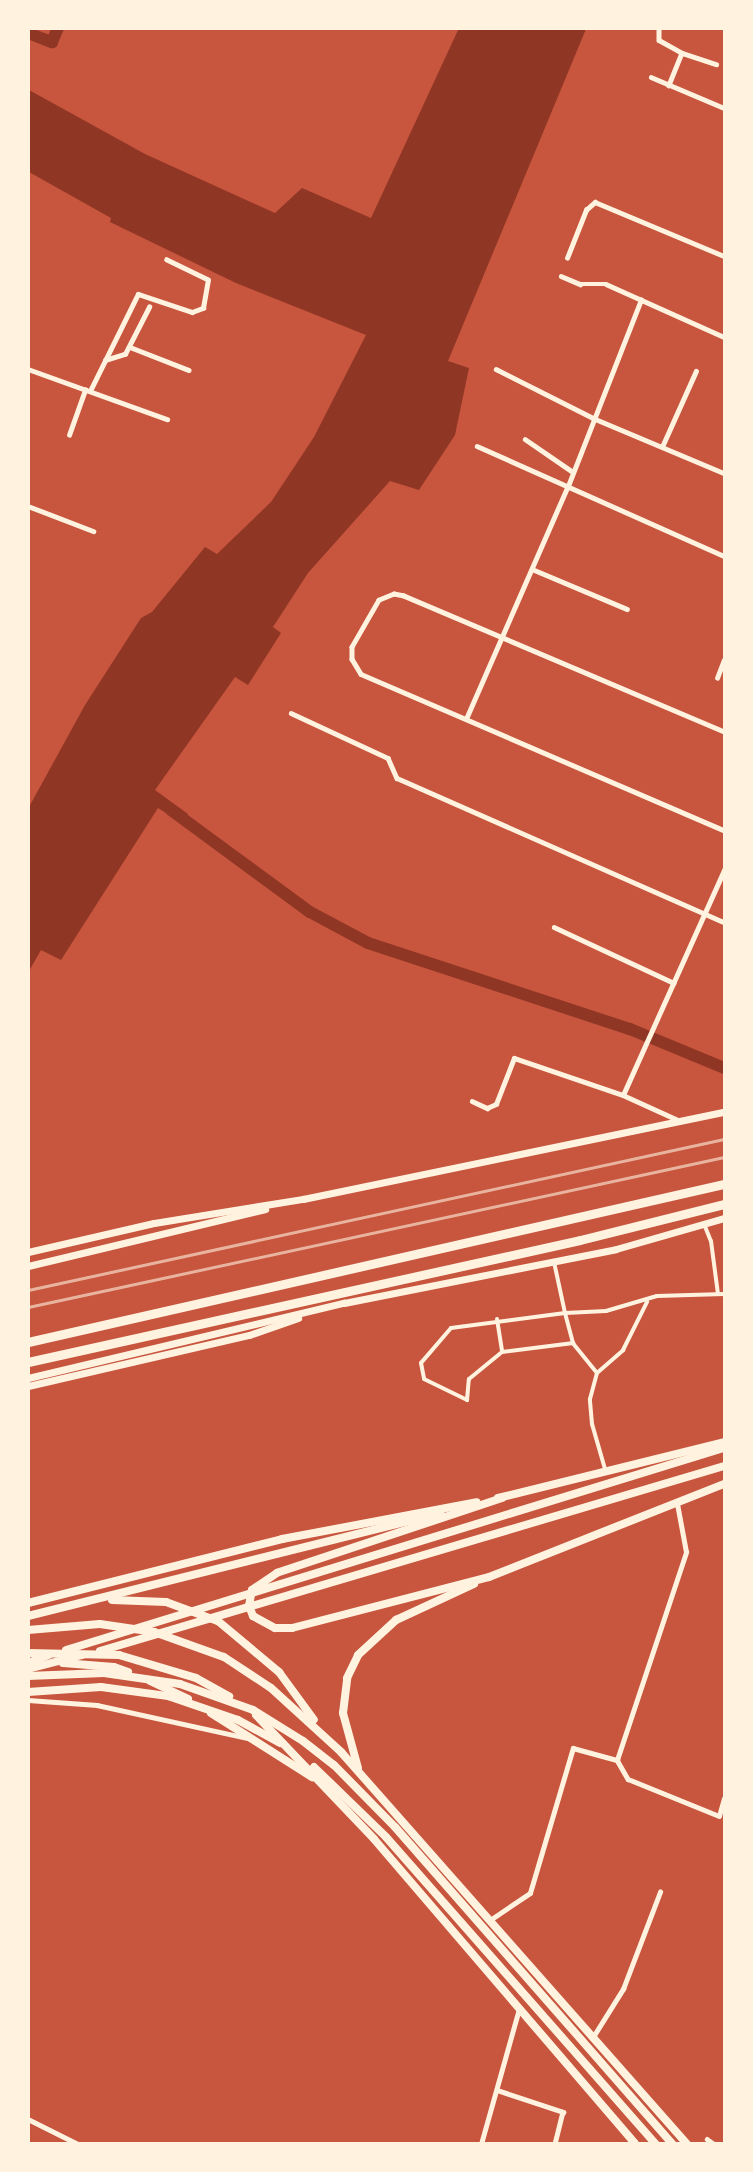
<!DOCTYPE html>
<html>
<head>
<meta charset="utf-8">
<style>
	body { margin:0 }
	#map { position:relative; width:753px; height:2172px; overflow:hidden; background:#c8553d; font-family:Montserrat,sans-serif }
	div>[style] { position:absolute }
	.water>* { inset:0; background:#8f3625 }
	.canal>* { height:12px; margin:-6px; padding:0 6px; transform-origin:6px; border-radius:6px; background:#8f3625 }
	.pedestrian>* { height:4px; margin:-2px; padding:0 2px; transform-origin:2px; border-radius:2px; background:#fff3e0 }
	.minor>* { height:4.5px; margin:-2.25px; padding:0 2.25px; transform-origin:2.25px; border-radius:2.25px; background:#fff3e0 }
	.secondary>* { height:7px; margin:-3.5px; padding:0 3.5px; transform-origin:3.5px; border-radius:3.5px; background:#fff3e0 }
	.primary>* { height:8px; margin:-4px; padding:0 4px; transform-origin:4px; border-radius:4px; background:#fff3e0 }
	.motorway>* { height:9px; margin:-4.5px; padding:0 4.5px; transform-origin:4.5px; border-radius:4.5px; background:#fff3e0 }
	.rail>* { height:3px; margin:-1.5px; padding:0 1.5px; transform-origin:1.5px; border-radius:1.5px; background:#e9b49f }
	span { translate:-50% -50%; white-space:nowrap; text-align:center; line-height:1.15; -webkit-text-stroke:6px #fff3e0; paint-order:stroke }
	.frame { position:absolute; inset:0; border:30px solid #fff3e0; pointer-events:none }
</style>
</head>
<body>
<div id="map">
	<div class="water">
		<div style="clip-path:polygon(459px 28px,586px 29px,448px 361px,469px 368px,455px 435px,419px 490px,390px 481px,308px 573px,273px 627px,281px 633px,248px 685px,235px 677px,155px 790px,188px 814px,182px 823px,158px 808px,61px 960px,41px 950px,29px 971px,29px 807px,85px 705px,141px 618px,152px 612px,205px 547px,217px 554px,271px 502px,314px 437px,366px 335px,236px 283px,110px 222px,111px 218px,29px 172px,29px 90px,145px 154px,275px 213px,302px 188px,371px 218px)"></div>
	</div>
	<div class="canal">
		<div style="left:28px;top:33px;width:26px;rotate:21deg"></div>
		<div style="left:52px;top:42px;width:15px;rotate:-67deg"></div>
		<div style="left:171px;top:810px;width:172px;rotate:36.3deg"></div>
		<div style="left:310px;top:912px;width:66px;rotate:28.1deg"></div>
		<div style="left:368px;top:943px;width:276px;rotate:18.2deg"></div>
		<div style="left:630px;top:1029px;width:102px;rotate:22.5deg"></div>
	</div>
	<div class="pedestrian">
		<div style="left:704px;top:1224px;width:18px;rotate:68deg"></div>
		<div style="left:711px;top:1241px;width:53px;rotate:82.5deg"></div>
		<div style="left:554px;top:1262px;width:52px;rotate:77.8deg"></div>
		<div style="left:565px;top:1313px;width:115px;rotate:172.5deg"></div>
		<div style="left:451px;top:1328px;width:46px;rotate:130.6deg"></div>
		<div style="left:421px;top:1363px;width:16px;rotate:79deg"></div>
		<div style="left:424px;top:1379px;width:48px;rotate:26deg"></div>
		<div style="left:467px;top:1400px;width:21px;rotate:-85deg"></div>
		<div style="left:469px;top:1379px;width:43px;rotate:-39.3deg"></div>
		<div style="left:502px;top:1352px;width:72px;rotate:-7.2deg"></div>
		<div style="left:497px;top:1319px;width:33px;rotate:81deg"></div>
		<div style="left:597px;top:1373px;width:35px;rotate:-41deg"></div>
		<div style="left:623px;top:1350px;width:54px;rotate:-63.4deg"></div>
		<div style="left:605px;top:1469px;width:47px;rotate:-106.1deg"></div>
		<div style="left:592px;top:1424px;width:25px;rotate:-95deg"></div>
		<div style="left:590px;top:1399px;width:27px;rotate:-75deg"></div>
		<div style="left:597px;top:1373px;width:38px;rotate:-129deg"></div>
		<div style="left:573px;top:1343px;width:31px;rotate:-105deg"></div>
		<div style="left:565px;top:1313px;width:41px;rotate:-2.8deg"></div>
		<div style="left:606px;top:1311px;width:53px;rotate:-16.4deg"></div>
		<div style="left:657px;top:1296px;width:67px;rotate:-1.7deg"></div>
	</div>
	<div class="minor">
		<div style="left:659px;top:28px;width:12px;rotate:90deg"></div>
		<div style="left:659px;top:40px;width:26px;rotate:29deg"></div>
		<div style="left:682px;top:53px;width:35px;rotate:112deg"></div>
		<div style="left:682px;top:53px;width:36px;rotate:18deg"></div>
		<div style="left:651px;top:77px;width:79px;rotate:23deg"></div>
		<div style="left:567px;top:258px;width:52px;rotate:-68.4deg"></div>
		<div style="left:586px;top:210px;width:12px;rotate:-42deg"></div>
		<div style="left:595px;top:202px;width:140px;rotate:22.7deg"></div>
		<div style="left:561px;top:276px;width:21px;rotate:23deg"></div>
		<div style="left:580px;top:284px;width:26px"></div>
		<div style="left:606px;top:284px;width:129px;rotate:24.2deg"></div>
		<div style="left:130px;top:347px;width:63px;rotate:21.3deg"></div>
		<div style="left:105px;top:360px;width:21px;rotate:-17deg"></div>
		<div style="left:125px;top:354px;width:53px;rotate:-62.9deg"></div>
		<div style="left:28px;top:369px;width:148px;rotate:19.8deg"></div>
		<div style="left:496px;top:369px;width:109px;rotate:26.8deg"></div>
		<div style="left:593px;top:418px;width:142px;rotate:22.8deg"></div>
		<div style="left:90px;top:391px;width:108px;rotate:-63.7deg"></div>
		<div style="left:138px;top:294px;width:57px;rotate:18.4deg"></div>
		<div style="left:192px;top:312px;width:12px;rotate:-20deg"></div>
		<div style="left:203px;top:308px;width:28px;rotate:-80deg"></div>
		<div style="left:208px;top:280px;width:46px;rotate:-154deg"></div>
		<div style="left:69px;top:435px;width:48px;rotate:-70.4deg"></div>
		<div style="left:525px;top:439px;width:58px;rotate:34.5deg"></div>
		<div style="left:477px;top:446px;width:270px;rotate:24deg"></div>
		<div style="left:662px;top:447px;width:83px;rotate:-65.9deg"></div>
		<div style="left:28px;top:506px;width:70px;rotate:21deg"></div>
		<div style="left:532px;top:569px;width:103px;rotate:22.8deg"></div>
		<div style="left:717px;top:678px;width:19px;rotate:-69deg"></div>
		<div style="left:291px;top:713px;width:107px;rotate:24.9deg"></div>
		<div style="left:388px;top:758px;width:22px;rotate:66deg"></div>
		<div style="left:397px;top:778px;width:357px;rotate:23.8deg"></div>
		<div style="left:466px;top:719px;width:254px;rotate:-66.4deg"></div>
		<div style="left:568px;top:486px;width:200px;rotate:-68.6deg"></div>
		<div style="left:724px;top:732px;width:348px;rotate:-157deg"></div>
		<div style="left:404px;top:596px;width:10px;rotate:-169deg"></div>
		<div style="left:394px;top:594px;width:16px;rotate:158deg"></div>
		<div style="left:379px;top:600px;width:54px;rotate:119.9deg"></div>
		<div style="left:352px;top:647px;width:12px;rotate:90deg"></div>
		<div style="left:352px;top:659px;width:17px;rotate:59deg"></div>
		<div style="left:361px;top:674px;width:395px;rotate:23.3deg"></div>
		<div style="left:554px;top:927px;width:132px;rotate:25deg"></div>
		<div style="left:623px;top:1095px;width:247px;rotate:-65.8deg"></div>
		<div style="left:472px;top:1101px;width:17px;rotate:25deg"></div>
		<div style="left:487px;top:1108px;width:10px;rotate:-24deg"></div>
		<div style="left:496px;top:1104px;width:49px;rotate:-68.6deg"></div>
		<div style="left:514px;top:1058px;width:115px;rotate:18.7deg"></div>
		<div style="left:623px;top:1095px;width:63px;rotate:24.5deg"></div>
		<div style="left:28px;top:1700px;width:69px;rotate:4.1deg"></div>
		<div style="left:97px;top:1705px;width:154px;rotate:12.4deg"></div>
		<div style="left:617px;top:1760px;width:219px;rotate:-71.6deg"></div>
		<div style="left:686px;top:1552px;width:49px;rotate:-100.6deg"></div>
		<div style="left:490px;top:1920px;width:48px;rotate:-34deg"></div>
		<div style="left:530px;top:1893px;width:151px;rotate:-73.5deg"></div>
		<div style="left:573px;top:1748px;width:46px;rotate:15.3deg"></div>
		<div style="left:617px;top:1760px;width:22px;rotate:60deg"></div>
		<div style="left:628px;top:1779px;width:98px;rotate:22.1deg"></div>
		<div style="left:719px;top:1816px;width:18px;rotate:-74deg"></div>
		<div style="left:593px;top:2037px;width:57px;rotate:-58deg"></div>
		<div style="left:623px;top:1989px;width:104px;rotate:-69.1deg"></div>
		<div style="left:497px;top:2090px;width:70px;rotate:18.4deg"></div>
		<div style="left:563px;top:2112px;width:33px;rotate:104deg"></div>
		<div style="left:28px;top:2119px;width:56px;rotate:26.6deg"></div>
		<div style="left:707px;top:2139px;width:9px;rotate:36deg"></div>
		<div style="left:481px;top:2144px;width:140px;rotate:-74.3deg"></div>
	</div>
	<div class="secondary">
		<div style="left:28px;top:1252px;width:129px;rotate:-13deg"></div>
		<div style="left:154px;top:1223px;width:151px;rotate:-9.2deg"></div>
		<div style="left:303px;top:1199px;width:430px;rotate:-11.7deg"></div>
		<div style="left:28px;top:1266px;width:244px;rotate:-13.5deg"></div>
		<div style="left:28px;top:1378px;width:325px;rotate:-13.4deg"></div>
		<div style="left:344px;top:1303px;width:277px;rotate:-11.2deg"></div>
		<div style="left:616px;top:1249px;width:112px;rotate:-16deg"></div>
		<div style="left:28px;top:1386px;width:227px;rotate:-13deg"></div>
		<div style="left:249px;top:1335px;width:52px;rotate:-19.1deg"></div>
	</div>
	<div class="primary">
		<div style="left:498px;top:1498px;width:233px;rotate:-13.9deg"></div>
		<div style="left:502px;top:1498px;width:237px;rotate:161.6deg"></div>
		<div style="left:277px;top:1573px;width:30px;rotate:146deg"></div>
		<div style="left:252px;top:1590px;width:16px;rotate:101deg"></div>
		<div style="left:249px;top:1606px;width:11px;rotate:68deg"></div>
		<div style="left:253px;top:1616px;width:25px;rotate:29deg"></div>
		<div style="left:275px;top:1628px;width:17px"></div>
		<div style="left:292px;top:1628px;width:203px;rotate:-14.5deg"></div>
		<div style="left:489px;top:1577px;width:253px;rotate:-21.6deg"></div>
		<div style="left:112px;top:1600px;width:54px;rotate:2.1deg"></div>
		<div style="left:166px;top:1602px;width:55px;rotate:20.1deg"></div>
		<div style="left:218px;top:1621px;width:80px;rotate:39.9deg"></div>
		<div style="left:279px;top:1672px;width:59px;rotate:53.9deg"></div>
		<div style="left:28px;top:1603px;width:262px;rotate:-14.1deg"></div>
		<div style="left:282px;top:1539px;width:198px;rotate:-10.7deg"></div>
		<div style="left:28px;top:1616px;width:425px;rotate:-14deg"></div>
		<div style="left:28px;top:1630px;width:72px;rotate:-4.8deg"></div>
		<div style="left:100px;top:1624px;width:55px;rotate:8.4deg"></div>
		<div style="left:154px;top:1632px;width:74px;rotate:19.7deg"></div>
		<div style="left:224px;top:1657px;width:56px;rotate:33.4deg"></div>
		<div style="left:271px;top:1688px;width:95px;rotate:42.4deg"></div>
		<div style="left:341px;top:1752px;width:523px;rotate:48.57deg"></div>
		<div style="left:66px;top:1650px;width:688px;rotate:-17.07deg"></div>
		<div style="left:100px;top:1651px;width:651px;rotate:-16.51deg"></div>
		<div style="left:28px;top:1653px;width:91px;rotate:1.3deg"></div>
		<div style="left:119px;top:1655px;width:80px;rotate:16.6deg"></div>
		<div style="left:196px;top:1678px;width:38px;rotate:29deg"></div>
		<div style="left:28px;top:1663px;width:22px;rotate:-21deg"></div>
		<div style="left:63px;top:1663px;width:51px;rotate:4.5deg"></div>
		<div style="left:114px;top:1667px;width:15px;rotate:20deg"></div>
		<div style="left:28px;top:1669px;width:56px;rotate:-14.5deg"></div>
		<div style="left:28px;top:1676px;width:76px;rotate:-2.3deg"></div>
		<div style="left:104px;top:1673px;width:77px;rotate:8.2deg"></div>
		<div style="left:180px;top:1684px;width:77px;rotate:19.6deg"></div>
		<div style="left:253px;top:1710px;width:59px;rotate:31.8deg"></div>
		<div style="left:303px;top:1741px;width:39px;rotate:38deg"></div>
		<div style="left:334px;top:1765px;width:87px;rotate:45.5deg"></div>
		<div style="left:395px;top:1827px;width:422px;rotate:48.8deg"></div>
		<div style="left:150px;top:1681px;width:42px;rotate:25.3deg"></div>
		<div style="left:28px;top:1692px;width:73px;rotate:-3.9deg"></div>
		<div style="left:101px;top:1687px;width:68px;rotate:7.7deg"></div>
		<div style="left:168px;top:1696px;width:74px;rotate:18.9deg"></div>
		<div style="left:238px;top:1720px;width:48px;rotate:28.7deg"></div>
		<div style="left:211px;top:1713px;width:120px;rotate:32.4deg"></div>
		<div style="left:256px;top:1715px;width:171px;rotate:46.4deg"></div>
		<div style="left:374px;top:1839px;width:401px;rotate:49.4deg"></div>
		<div style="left:314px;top:1767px;width:100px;rotate:44.2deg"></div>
		<div style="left:386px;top:1837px;width:409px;rotate:48.7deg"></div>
		<div style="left:358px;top:1768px;width:57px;rotate:-105.3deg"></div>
		<div style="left:343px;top:1713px;width:35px;rotate:-83deg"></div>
		<div style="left:347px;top:1678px;width:25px;rotate:-64deg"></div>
		<div style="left:358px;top:1655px;width:52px;rotate:-42.6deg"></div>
		<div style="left:396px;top:1620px;width:86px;rotate:-24.8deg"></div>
	</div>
	<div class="motorway">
		<div style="left:28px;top:1342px;width:714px;rotate:-12.79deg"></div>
		<div style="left:28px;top:1362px;width:565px;rotate:-12.46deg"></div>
		<div style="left:580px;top:1240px;width:148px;rotate:-14deg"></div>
	</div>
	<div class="rail">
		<div style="left:28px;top:1290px;width:712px;rotate:-12.24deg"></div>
		<div style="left:28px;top:1307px;width:712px;rotate:-12.16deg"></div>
	</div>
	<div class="frame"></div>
</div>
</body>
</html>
